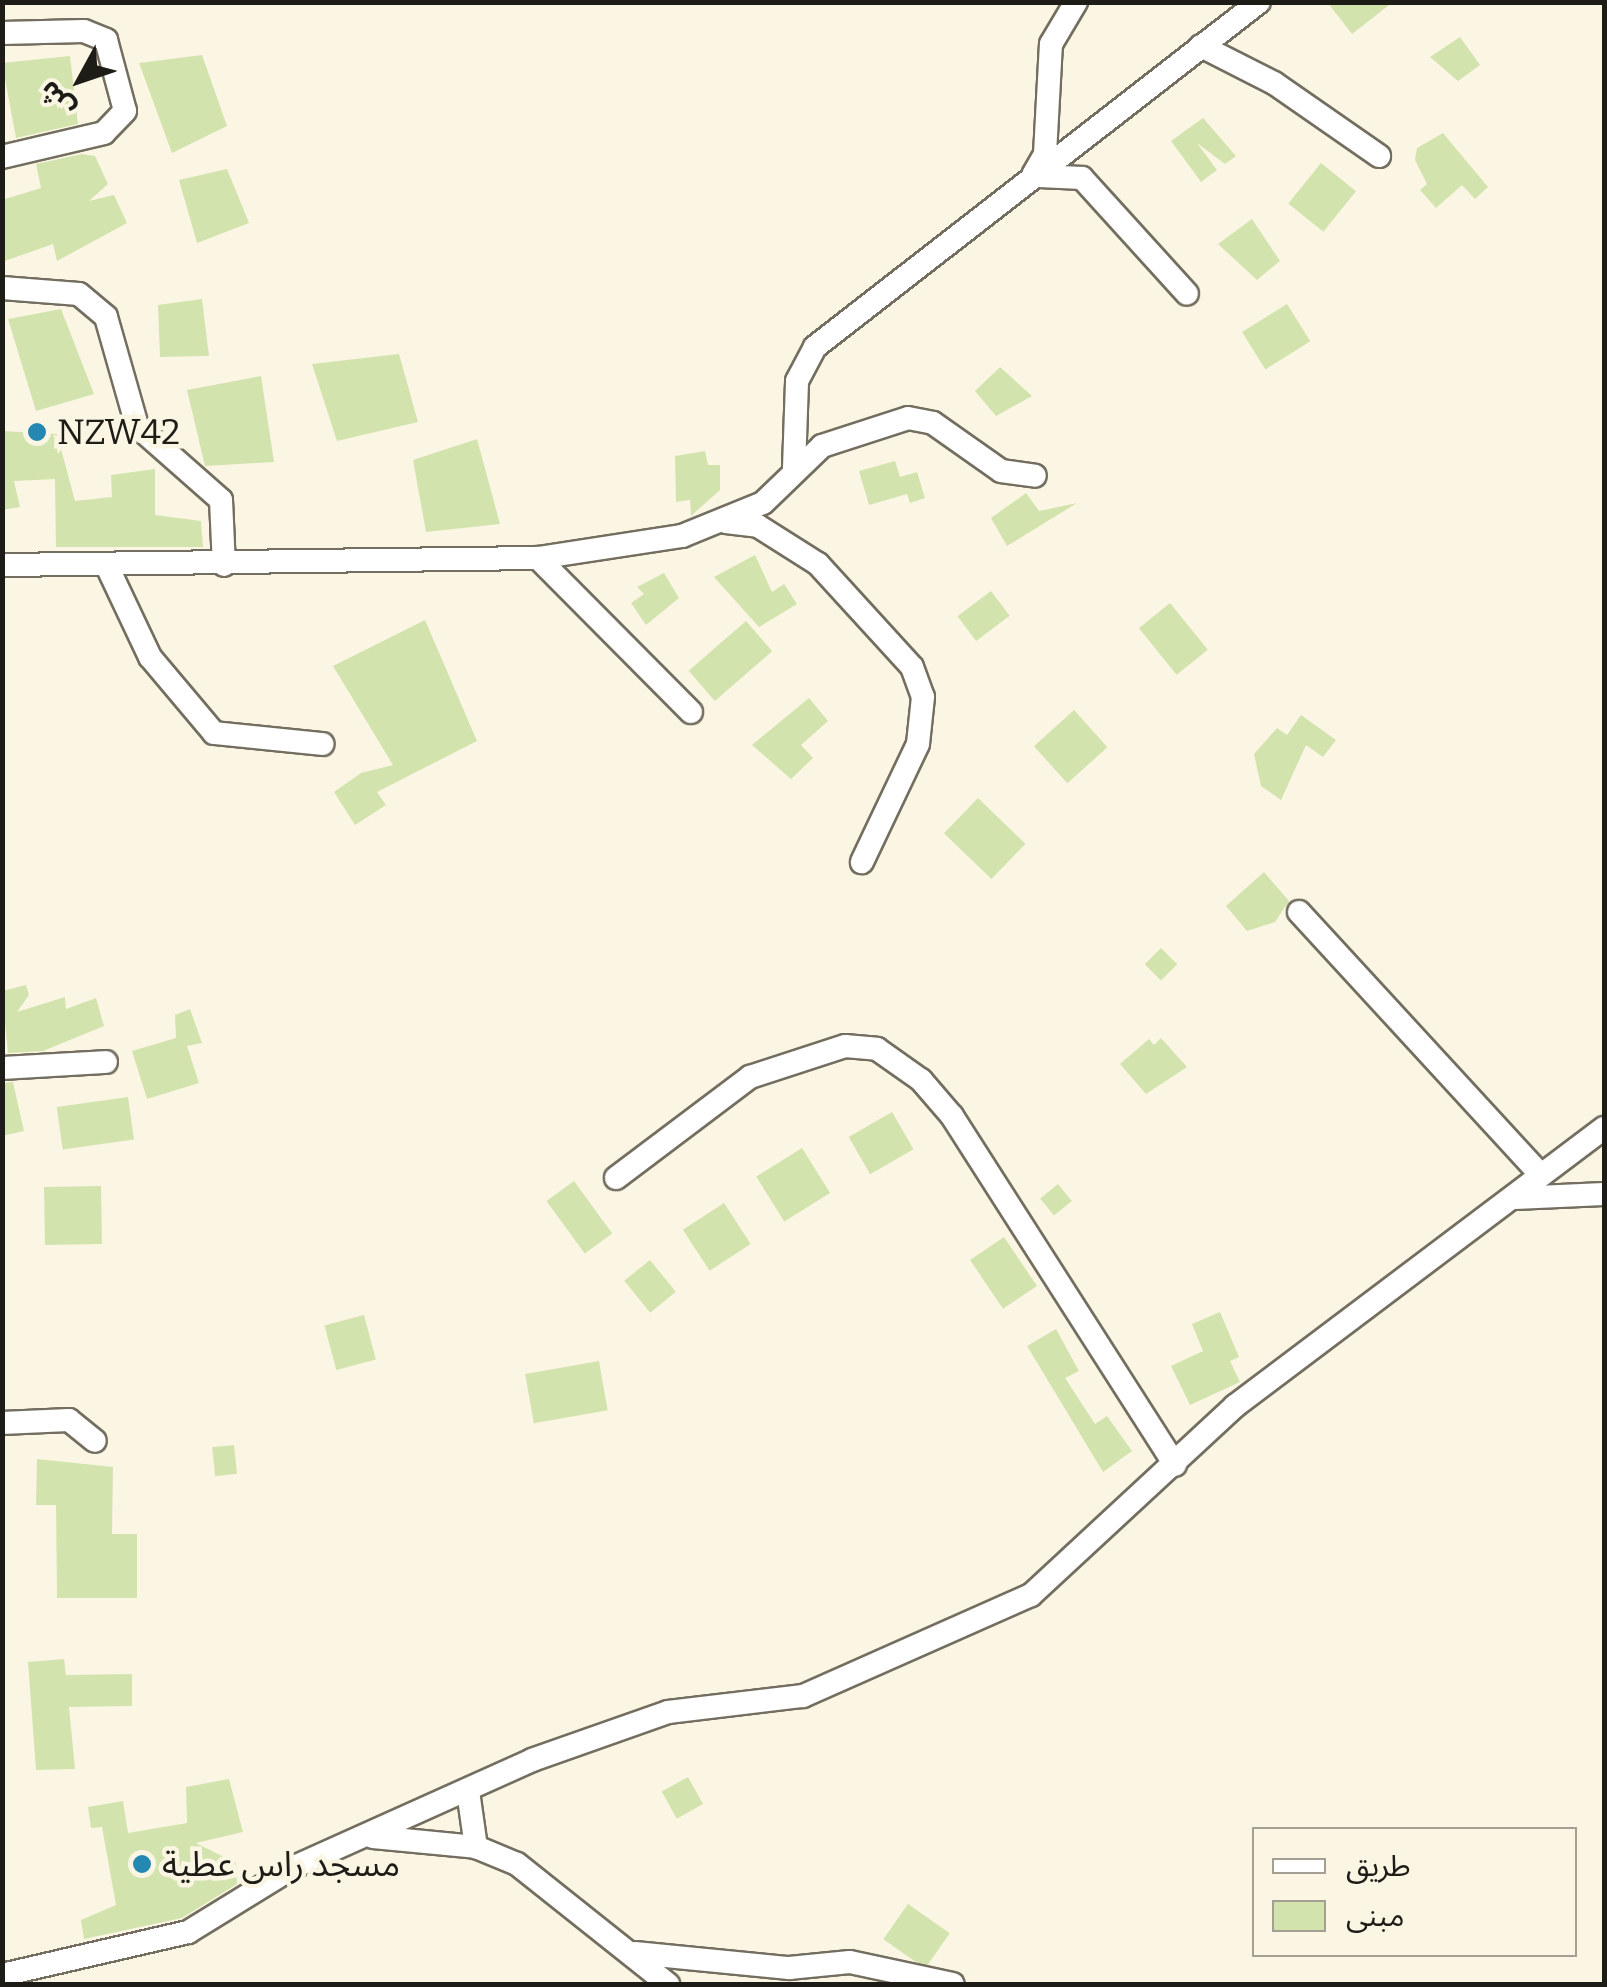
<!DOCTYPE html>
<html>
<head>
<meta charset="utf-8">
<style>
	body { margin:0 }
	#map { position:relative; width:1607px; height:1987px; overflow:hidden; background:#fbf6e4; font-family:Bitter,"Noto Sans Arabic",serif }
	div>[style] { position:absolute }
	.building>* { inset:0; background:#d3e3ae; transform-origin:0 0 }
	.roads { filter:drop-shadow(2px 0 #736e5f) drop-shadow(-2px 0 #736e5f) drop-shadow(0 2px #736e5f) drop-shadow(0 -2px #736e5f) }
	.street>* { height:22px; margin:-11px; padding:0 11px; transform-origin:11px; border-radius:11px; background:#fff }
	.dots>* { width:28px; height:28px; translate:-50% -50%; box-sizing:border-box; border:5px solid #fbf6e4; border-radius:50% }
	span { translate:-50% -50%; white-space:nowrap; text-align:center; line-height:1.15; -webkit-text-stroke:9px #fbf6e4; paint-order:stroke }
	.poi-label { font-size:35px; color:#1e1c16 }
	.left { translate:0 -50%; text-align:left }
	.frame { position:absolute; inset:0; border:5px solid #1e1c16; pointer-events:none }
	.legend { position:absolute; left:1252px; top:1827px; width:325px; height:130px; box-sizing:border-box; background:#fbf6e4; border:2px solid #a39f92; margin:0; padding:12px 18px; list-style:none; font-size:30px; color:#1e1c16 }
	.legend li { display:flex; align-items:center; gap:20px; height:50px }
	.legend b { width:50px; border:2px solid #a39f92 }
	.north { position:absolute; left:30px; top:30px; width:100px; height:100px; -webkit-text-stroke:8px #fbf6e4; paint-order:stroke; rotate:230deg; font-size:28px; font-weight:700; line-height:40px; text-align:center; color:#1e1c16 }
	.north::after { content:''; display:block; margin:auto; width:35px; height:45px; background:#1e1c16; clip-path:polygon(50% 0,100% 100%,50% 72%,0 100%) }
</style>
</head>
<body>
<div id="map">
	<div class="building">
		<div style="clip-path:polygon(1327px 2px,1393px 2px,1352px 34px)"></div>
		<div style="clip-path:polygon(1460px 37px,1480px 65px,1458px 81px,1430px 57px)"></div>
		<div style="clip-path:polygon(202px 55px,227px 126px,172px 153px,139px 63px)"></div>
		<div style="clip-path:polygon(70px 56px,78px 124px,16px 138px,2px 63px)"></div>
		<div style="clip-path:polygon(1203px 118px,1236px 156px,1225px 164px,1197px 143px,1217px 170px,1201px 182px,1171px 141px)"></div>
		<div style="clip-path:polygon(1443px 133px,1488px 187px,1475px 199px,1462px 185px,1436px 208px,1420px 190px,1427px 184px,1415px 160px,1417px 148px)"></div>
		<div style="clip-path:polygon(82px 154px,95px 156px,108px 184px,89px 201px,114px 195px,127px 223px,57px 261px,53px 244px,2px 262px,2px 200px,41px 188px,36px 164px)"></div>
		<div style="left:1321px;top:163px;width:45px;height:52px;rotate:39deg"></div>
		<div style="clip-path:polygon(227px 169px,249px 223px,197px 243px,179px 180px)"></div>
		<div style="clip-path:polygon(1252px 219px,1280px 261px,1257px 280px,1218px 244px)"></div>
		<div style="clip-path:polygon(202px 299px,209px 356px,160px 357px,158px 305px)"></div>
		<div style="left:1287px;top:304px;width:44px;height:53px;rotate:58deg"></div>
		<div style="clip-path:polygon(61px 309px,94px 394px,36px 411px,8px 319px)"></div>
		<div style="clip-path:polygon(399px 354px,418px 422px,337px 441px,312px 364px)"></div>
		<div style="clip-path:polygon(1000px 367px,1032px 396px,996px 416px,975px 391px)"></div>
		<div style="clip-path:polygon(261px 376px,274px 462px,205px 466px,187px 390px)"></div>
		<div style="clip-path:polygon(2px 431px,57px 434px,75px 501px,112px 497px,111px 475px,155px 469px,155px 515px,201px 521px,203px 547px,56px 547px,55px 479px,14px 481px,20px 507px,2px 510px)"></div>
		<div style="clip-path:polygon(477px 439px,500px 524px,426px 532px,413px 460px)"></div>
		<div style="clip-path:polygon(705px 451px,708px 465px,720px 465px,720px 490px,691px 516px,690px 500px,676px 502px,675px 456px)"></div>
		<div style="clip-path:polygon(895px 461px,900px 477px,917px 472px,925px 498px,910px 503px,907px 494px,869px 505px,859px 471px)"></div>
		<div style="clip-path:polygon(1026px 493px,1039px 511px,1077px 503px,1007px 546px,991px 518px)"></div>
		<div style="clip-path:polygon(755px 555px,772px 592px,784px 584px,797px 604px,759px 627px,714px 577px)"></div>
		<div style="clip-path:polygon(664px 573px,679px 598px,646px 625px,631px 603px,644px 594px,637px 587px)"></div>
		<div style="left:991px;top:591px;width:31px;height:42px;rotate:53deg"></div>
		<div style="left:1170px;top:603px;width:60px;height:40px;rotate:51deg"></div>
		<div style="clip-path:polygon(425px 620px,477px 741px,377px 792px,386px 805px,355px 825px,334px 792px,361px 773px,393px 765px,333px 666px)"></div>
		<div style="left:746px;top:621px;width:40px;height:76px;rotate:49deg"></div>
		<div style="clip-path:polygon(809px 698px,828px 721px,801px 745px,813px 758px,791px 779px,752px 745px)"></div>
		<div style="left:1074px;top:710px;width:50px;height:54px;rotate:48deg"></div>
		<div style="clip-path:polygon(1301px 715px,1336px 740px,1323px 757px,1306px 745px,1281px 800px,1261px 786px,1254px 754px,1277px 728px,1287px 735px)"></div>
		<div style="left:978px;top:798px;width:66px;height:49px;rotate:44deg"></div>
		<div style="clip-path:polygon(1264px 872px,1289px 901px,1275px 922px,1247px 931px,1226px 906px)"></div>
		<div style="left:1161px;top:948px;width:23px;height:23px;rotate:45deg"></div>
		<div style="clip-path:polygon(26px 985px,29px 995px,17px 1012px,65px 997px,66px 1009px,96px 998px,104px 1026px,43px 1051px,8px 1053px,2px 991px)"></div>
		<div style="clip-path:polygon(190px 1009px,202px 1043px,187px 1046px,199px 1083px,147px 1099px,132px 1051px,176px 1038px,175px 1015px)"></div>
		<div style="clip-path:polygon(1161px 1038px,1187px 1067px,1146px 1094px,1120px 1064px,1149px 1039px,1154px 1045px)"></div>
		<div style="clip-path:polygon(13px 1082px,24px 1131px,2px 1136px,2px 1083px)"></div>
		<div style="left:128px;top:1097px;width:43px;height:72px;rotate:82deg"></div>
		<div style="left:892px;top:1112px;width:43px;height:50px;rotate:60deg"></div>
		<div style="left:802px;top:1148px;width:53px;height:54px;rotate:58deg"></div>
		<div style="left:574px;top:1181px;width:65px;height:34px;rotate:54deg"></div>
		<div style="left:1058px;top:1184px;width:22px;height:23px;rotate:51deg"></div>
		<div style="left:101px;top:1186px;width:58px;height:57px;rotate:89deg"></div>
		<div style="left:724px;top:1203px;width:49px;height:49px;rotate:57deg"></div>
		<div style="left:1004px;top:1237px;width:59px;height:41px;rotate:56deg"></div>
		<div style="left:650px;top:1260px;width:41px;height:33px;rotate:51deg"></div>
		<div style="clip-path:polygon(1220px 1312px,1239px 1357px,1230px 1361px,1240px 1382px,1190px 1405px,1171px 1366px,1203px 1351px,1192px 1324px)"></div>
		<div style="left:364px;top:1315px;width:46px;height:41px;rotate:75deg"></div>
		<div style="clip-path:polygon(1056px 1329px,1079px 1371px,1065px 1378px,1095px 1424px,1107px 1416px,1132px 1451px,1103px 1472px,1027px 1346px)"></div>
		<div style="left:599px;top:1361px;width:50px;height:75px;rotate:80deg"></div>
		<div style="left:234px;top:1445px;width:29px;height:22px;rotate:84deg"></div>
		<div style="clip-path:polygon(37px 1459px,113px 1467px,112px 1534px,137px 1534px,137px 1598px,57px 1598px,56px 1505px,36px 1505px)"></div>
		<div style="clip-path:polygon(64px 1659px,66px 1675px,132px 1674px,132px 1706px,69px 1707px,75px 1769px,36px 1770px,28px 1662px)"></div>
		<div style="left:688px;top:1777px;width:31px;height:30px;rotate:61deg"></div>
		<div style="clip-path:polygon(229px 1779px,243px 1832px,196px 1843px,236px 1863px,237px 1884px,182px 1918px,84px 1939px,81px 1920px,116px 1905px,102px 1827px,91px 1828px,88px 1807px,123px 1801px,128px 1833px,187px 1823px,186px 1787px)"></div>
		<div style="left:908px;top:1904px;width:51px;height:43px;rotate:35deg"></div>
	</div>
	<div class="roads">
		<div class="street">
			<div style="left:2px;top:33px;width:82px;rotate:-1.4deg"></div>
			<div style="left:84px;top:31px;width:24px;rotate:22deg"></div>
			<div style="left:106px;top:40px;width:73px;rotate:75deg"></div>
			<div style="left:125px;top:111px;width:30px;rotate:134deg"></div>
			<div style="left:104px;top:133px;width:105px;rotate:166.8deg"></div>
			<div style="left:1201px;top:46px;width:82px;rotate:26.9deg"></div>
			<div style="left:1274px;top:83px;width:128px;rotate:34.8deg"></div>
			<div style="left:1033px;top:175px;width:24px;rotate:-60deg"></div>
			<div style="left:1045px;top:154px;width:110px;rotate:-86.9deg"></div>
			<div style="left:1051px;top:44px;width:49px;rotate:-59.2deg"></div>
			<div style="left:1039px;top:176px;width:43px;rotate:2.7deg"></div>
			<div style="left:1082px;top:178px;width:156px;rotate:47.8deg"></div>
			<div style="left:2px;top:288px;width:77px;rotate:4.5deg"></div>
			<div style="left:79px;top:294px;width:35px;rotate:40deg"></div>
			<div style="left:106px;top:317px;width:113px;rotate:74.1deg"></div>
			<div style="left:137px;top:426px;width:112px;rotate:41.4deg"></div>
			<div style="left:221px;top:500px;width:65px;rotate:87.4deg"></div>
			<div style="left:794px;top:468px;width:87px;rotate:-88deg"></div>
			<div style="left:797px;top:381px;width:38px;rotate:-62deg"></div>
			<div style="left:815px;top:347px;width:562px;rotate:-37.85deg"></div>
			<div style="left:726px;top:522px;width:32px;rotate:7deg"></div>
			<div style="left:758px;top:526px;width:71px;rotate:32.3deg"></div>
			<div style="left:818px;top:564px;width:139px;rotate:47.6deg"></div>
			<div style="left:912px;top:667px;width:32px;rotate:70deg"></div>
			<div style="left:923px;top:697px;width:47px;rotate:96.1deg"></div>
			<div style="left:918px;top:744px;width:131px;rotate:115.4deg"></div>
			<div style="left:538px;top:558px;width:217px;rotate:45.2deg"></div>
			<div style="left:2px;top:565px;width:536px;rotate:-0.75deg"></div>
			<div style="left:538px;top:558px;width:146px;rotate:-8.7deg"></div>
			<div style="left:682px;top:536px;width:87px;rotate:-22.2deg"></div>
			<div style="left:763px;top:503px;width:82px;rotate:-44deg"></div>
			<div style="left:822px;top:446px;width:90px;rotate:-18deg"></div>
			<div style="left:908px;top:418px;width:25px;rotate:11deg"></div>
			<div style="left:933px;top:423px;width:83px;rotate:35.2deg"></div>
			<div style="left:1001px;top:471px;width:34px;rotate:8deg"></div>
			<div style="left:107px;top:566px;width:101px;rotate:64.7deg"></div>
			<div style="left:150px;top:657px;width:99px;rotate:49.9deg"></div>
			<div style="left:214px;top:733px;width:109px;rotate:5.8deg"></div>
			<div style="left:1299px;top:912px;width:357px;rotate:47.4deg"></div>
			<div style="left:2px;top:1068px;width:104px;rotate:-3.3deg"></div>
			<div style="left:616px;top:1178px;width:168px;rotate:-37deg"></div>
			<div style="left:750px;top:1077px;width:100px;rotate:-18.1deg"></div>
			<div style="left:845px;top:1046px;width:32px;rotate:5deg"></div>
			<div style="left:877px;top:1049px;width:54px;rotate:35.2deg"></div>
			<div style="left:921px;top:1080px;width:48px;rotate:49.3deg"></div>
			<div style="left:952px;top:1116px;width:414px;rotate:57.4deg"></div>
			<div style="left:1515px;top:1198px;width:89px;rotate:-2.6deg"></div>
			<div style="left:2px;top:1423px;width:67px;rotate:-2.6deg"></div>
			<div style="left:69px;top:1420px;width:33px;rotate:39deg"></div>
			<div style="left:468px;top:1791px;width:57px;rotate:81.9deg"></div>
			<div style="left:373px;top:1837px;width:103px;rotate:5.5deg"></div>
			<div style="left:476px;top:1847px;width:44px;rotate:22.5deg"></div>
			<div style="left:517px;top:1864px;width:193px;rotate:38.5deg"></div>
			<div style="left:635px;top:1953px;width:155px;rotate:5.6deg"></div>
			<div style="left:789px;top:1968px;width:61px;rotate:-5.6deg"></div>
			<div style="left:850px;top:1962px;width:105px;rotate:12.1deg"></div>
			<div style="left:2px;top:1975px;width:191px;rotate:-13deg"></div>
			<div style="left:188px;top:1932px;width:122px;rotate:-31.6deg"></div>
			<div style="left:292px;top:1868px;width:263px;rotate:-24.2deg"></div>
			<div style="left:532px;top:1760px;width:144px;rotate:-19.4deg"></div>
			<div style="left:668px;top:1712px;width:136px;rotate:-6.8deg"></div>
			<div style="left:803px;top:1696px;width:249px;rotate:-23.9deg"></div>
			<div style="left:1031px;top:1595px;width:278px;rotate:-42.8deg"></div>
			<div style="left:1235px;top:1406px;width:462px;rotate:-37deg"></div>
		</div>
	</div>
	<div class="dots">
		<div style="left:37px;top:432px;background:#2588b2"></div>
		<div style="left:142px;top:1864px;background:#2588b2"></div>
	</div>
	<div class="poi-label">
		<span class="left" style="left:57px;top:432px">NZW42</span>
		<span class="left" style="left:162px;top:1864px">مسجد راس عطية</span>
	</div>
	<div class="frame"></div>
	<ul class="legend">
	<li><b style="height:12px;background:#fff"></b>طريق</li>
	<li><b style="height:28px;background:#d3e3ae"></b>مبنى</li>
	</ul>
	<div class="north">ش</div>
</div>
</body>
</html>
